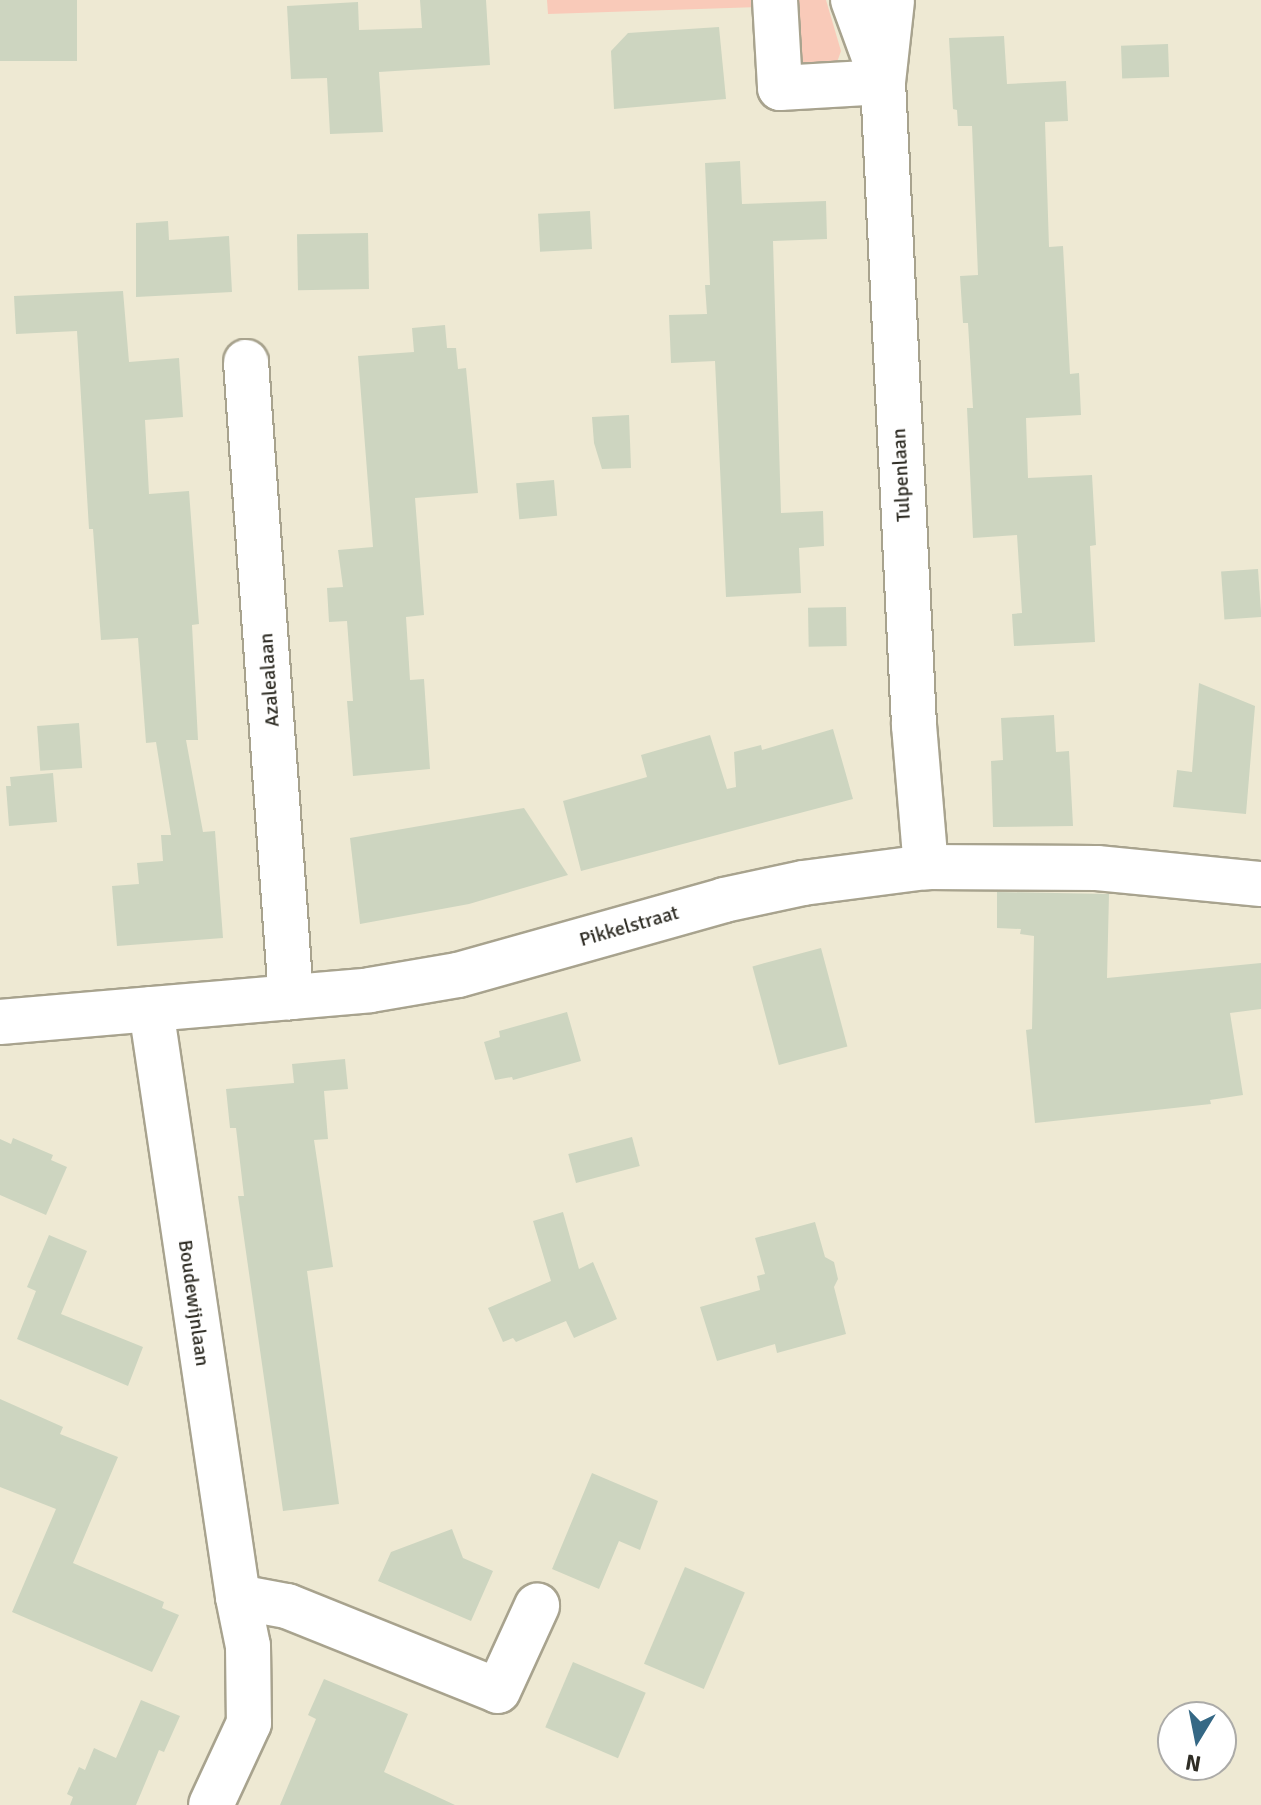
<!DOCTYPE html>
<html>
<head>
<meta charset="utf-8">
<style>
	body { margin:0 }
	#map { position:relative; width:1261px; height:1805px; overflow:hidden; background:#eee9d3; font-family:Signika,sans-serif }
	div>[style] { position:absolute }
	.green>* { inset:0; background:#f9cab9 }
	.building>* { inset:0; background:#cdd5c0; transform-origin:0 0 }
	.roads { filter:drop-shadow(2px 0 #a8a38e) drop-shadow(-2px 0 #a8a38e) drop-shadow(0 2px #a8a38e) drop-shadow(0 -2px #a8a38e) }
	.minor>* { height:44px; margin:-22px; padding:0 22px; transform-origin:22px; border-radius:22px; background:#fff }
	span { translate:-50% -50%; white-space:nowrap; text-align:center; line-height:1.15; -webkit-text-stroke:6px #fff; paint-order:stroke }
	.street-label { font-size:20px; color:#2f2d25 }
	.north { position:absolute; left:1157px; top:1701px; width:80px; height:80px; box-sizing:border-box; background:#fff; border:2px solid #acaba8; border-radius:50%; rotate:190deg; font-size:22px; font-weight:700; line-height:32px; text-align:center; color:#2f2d25 }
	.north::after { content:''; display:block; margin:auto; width:28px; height:36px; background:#356885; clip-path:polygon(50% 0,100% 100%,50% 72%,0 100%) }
</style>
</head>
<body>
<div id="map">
	<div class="green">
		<div style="clip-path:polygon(547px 0,759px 0,759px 7px,548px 14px)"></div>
		<div style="clip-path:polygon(791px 0,826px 0,841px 51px,835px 68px,800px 66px)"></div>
	</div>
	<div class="building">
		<div style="left:0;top:0;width:77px;height:61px"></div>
		<div style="clip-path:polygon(420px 0,486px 0,490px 65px,379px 72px,383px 132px,330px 134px,327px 78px,291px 79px,287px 6px,358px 2px,359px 30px,422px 28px)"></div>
		<div style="clip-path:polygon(719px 27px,726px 99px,614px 109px,611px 51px,628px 33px)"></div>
		<div style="clip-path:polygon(1004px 36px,1007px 84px,1066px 81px,1068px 121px,1045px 122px,1049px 247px,1063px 246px,1070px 374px,1079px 373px,1081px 415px,1026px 418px,1028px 478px,1092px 475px,1096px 545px,1090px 546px,1095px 642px,1014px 646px,1012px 614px,1022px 613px,1017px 535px,973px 538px,967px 408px,973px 408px,968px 323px,963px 323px,960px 276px,978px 275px,972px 126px,958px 126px,957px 110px,953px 109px,949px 38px)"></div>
		<div style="left:1168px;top:44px;width:33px;height:47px;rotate:88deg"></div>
		<div style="clip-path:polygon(740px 161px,742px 204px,826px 201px,827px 239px,773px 241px,781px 513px,823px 511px,824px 546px,799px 548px,801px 593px,726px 597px,715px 361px,671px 363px,669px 315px,707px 314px,705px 285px,710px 285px,705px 163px)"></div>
		<div style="left:590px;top:211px;width:38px;height:52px;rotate:87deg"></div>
		<div style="clip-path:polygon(168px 221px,169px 240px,229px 236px,232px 292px,136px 297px,136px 223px)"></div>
		<div style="left:368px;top:233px;width:56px;height:71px;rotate:89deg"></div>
		<div style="clip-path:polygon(123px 291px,129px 362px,179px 358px,183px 417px,145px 420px,149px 494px,189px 491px,199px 624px,192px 625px,198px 740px,186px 740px,203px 832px,215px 831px,223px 938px,117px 946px,112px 886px,139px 884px,137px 863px,163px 861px,161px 835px,171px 835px,156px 742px,146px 743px,138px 638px,101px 640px,93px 529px,89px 529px,77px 331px,16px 334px,14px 296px)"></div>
		<div style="clip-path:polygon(445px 325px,447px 348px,456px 348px,458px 369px,466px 368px,478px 493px,415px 498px,424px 615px,406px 617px,410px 680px,424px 679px,430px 769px,353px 776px,347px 701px,353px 701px,347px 621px,329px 622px,327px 588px,343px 587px,338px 550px,373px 547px,358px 356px,414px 352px,412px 328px)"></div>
		<div style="clip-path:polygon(629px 415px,631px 468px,602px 469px,594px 443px,592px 417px)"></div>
		<div style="left:554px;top:480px;width:36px;height:38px;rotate:85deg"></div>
		<div style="left:1258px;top:569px;width:48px;height:37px;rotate:86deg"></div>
		<div style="left:846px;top:607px;width:39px;height:38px;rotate:89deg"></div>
		<div style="clip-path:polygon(1199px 683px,1255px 706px,1246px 814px,1173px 807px,1177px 770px,1192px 772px)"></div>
		<div style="clip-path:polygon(1054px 715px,1056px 752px,1069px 751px,1073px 826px,993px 827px,991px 761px,1003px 760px,1001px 718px)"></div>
		<div style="left:79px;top:723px;width:45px;height:42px;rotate:86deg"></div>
		<div style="clip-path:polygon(833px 729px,853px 799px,581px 871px,563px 801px,647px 777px,641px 755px,710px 735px,727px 789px,736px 787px,734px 752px,761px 745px,762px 750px)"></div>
		<div style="clip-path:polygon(53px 773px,57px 822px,9px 826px,6px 786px,11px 786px,10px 777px)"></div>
		<div style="clip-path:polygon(524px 808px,568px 875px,469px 904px,360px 924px,350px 838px)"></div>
		<div style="clip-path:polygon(997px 892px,1109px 894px,1107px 978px,1261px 963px,1261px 1009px,1230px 1013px,1243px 1095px,1210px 1100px,1211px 1104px,1035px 1123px,1026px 1030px,1032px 1029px,1034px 936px,1020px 934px,1021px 929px,997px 928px)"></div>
		<div style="left:821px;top:948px;width:102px;height:71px;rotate:75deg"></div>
		<div style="clip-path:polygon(567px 1012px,581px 1061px,513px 1080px,512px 1077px,495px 1080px,484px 1042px,500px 1037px,499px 1031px)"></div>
		<div style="clip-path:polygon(345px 1059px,348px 1089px,324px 1091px,328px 1139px,314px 1140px,333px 1267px,307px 1271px,339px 1504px,283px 1511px,238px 1196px,244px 1196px,236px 1128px,230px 1128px,226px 1089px,294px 1083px,292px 1064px)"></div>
		<div style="left:632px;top:1137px;width:30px;height:66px;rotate:75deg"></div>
		<div style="clip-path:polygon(13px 1138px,53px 1155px,51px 1160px,67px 1167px,46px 1215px,0 1195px,0 1139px,11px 1144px)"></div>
		<div style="clip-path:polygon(563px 1212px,579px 1269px,593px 1262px,617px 1319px,574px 1338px,566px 1321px,516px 1342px,513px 1338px,503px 1342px,488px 1308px,551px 1281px,533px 1221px)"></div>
		<div style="clip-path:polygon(815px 1222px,825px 1257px,834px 1262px,838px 1279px,834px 1287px,846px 1334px,777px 1353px,775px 1344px,717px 1361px,700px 1307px,760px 1290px,757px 1276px,765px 1274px,755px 1238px)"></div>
		<div style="clip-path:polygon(49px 1235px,87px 1251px,61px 1314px,143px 1347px,128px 1386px,17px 1339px,36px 1291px,27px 1287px)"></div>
		<div style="clip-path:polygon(0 1399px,63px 1427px,60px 1434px,118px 1457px,73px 1563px,164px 1602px,162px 1608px,179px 1615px,152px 1672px,12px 1612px,56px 1509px,0 1487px)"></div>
		<div style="clip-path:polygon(592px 1473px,658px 1501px,640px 1550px,619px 1541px,599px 1589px,552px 1569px)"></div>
		<div style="clip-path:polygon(452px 1529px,463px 1558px,493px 1571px,471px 1621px,378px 1581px,391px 1552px)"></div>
		<div style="left:685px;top:1567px;width:65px;height:105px;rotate:23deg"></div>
		<div style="left:573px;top:1662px;width:79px;height:71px;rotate:23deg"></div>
		<div style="clip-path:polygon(324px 1679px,408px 1714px,384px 1772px,455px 1805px,280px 1805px,316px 1719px,308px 1715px)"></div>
		<div style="clip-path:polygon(141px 1700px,180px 1716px,164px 1752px,159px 1750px,136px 1805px,70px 1805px,73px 1797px,67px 1794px,79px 1767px,85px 1770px,94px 1748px,116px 1758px)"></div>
	</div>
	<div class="roads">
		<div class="minor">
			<div style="left:775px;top:0;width:88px;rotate:86.7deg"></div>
			<div style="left:780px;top:88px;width:103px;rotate:-3.3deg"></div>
			<div style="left:883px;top:82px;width:82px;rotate:-83.7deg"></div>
			<div style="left:853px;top:0;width:87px;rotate:69.9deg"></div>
			<div style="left:883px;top:82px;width:644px;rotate:87.24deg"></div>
			<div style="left:914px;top:725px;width:143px;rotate:85.2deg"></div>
			<div style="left:246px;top:362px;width:637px;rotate:85.95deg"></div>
			<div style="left:151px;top:1009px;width:594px;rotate:81.58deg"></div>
			<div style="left:238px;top:1597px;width:50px;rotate:78.5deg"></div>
			<div style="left:248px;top:1646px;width:77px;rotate:89.3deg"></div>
			<div style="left:249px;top:1723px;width:90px;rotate:114.9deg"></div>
			<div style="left:0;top:1022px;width:371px;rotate:-4.9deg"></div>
			<div style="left:370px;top:990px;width:89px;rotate:-9.7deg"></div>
			<div style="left:458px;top:975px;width:276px;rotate:-15.7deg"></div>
			<div style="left:724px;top:900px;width:81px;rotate:-12.1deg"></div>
			<div style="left:803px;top:883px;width:124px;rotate:-7.4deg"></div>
			<div style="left:926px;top:867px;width:171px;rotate:0.3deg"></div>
			<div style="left:1097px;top:868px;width:165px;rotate:5.6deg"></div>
			<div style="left:238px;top:1597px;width:50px;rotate:10.4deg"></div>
			<div style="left:287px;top:1606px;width:227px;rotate:21.9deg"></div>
			<div style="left:498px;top:1691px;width:94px;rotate:-65.4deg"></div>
		</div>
	</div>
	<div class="street-label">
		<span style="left:901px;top:475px;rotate:-93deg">Tulpenlaan</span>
		<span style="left:269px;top:680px;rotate:-94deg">Azalealaan</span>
		<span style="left:629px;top:926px;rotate:-16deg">Pikkelstraat</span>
		<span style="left:194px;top:1303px;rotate:82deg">Boudewijnlaan</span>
	</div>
	<div class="north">N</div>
</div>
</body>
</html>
